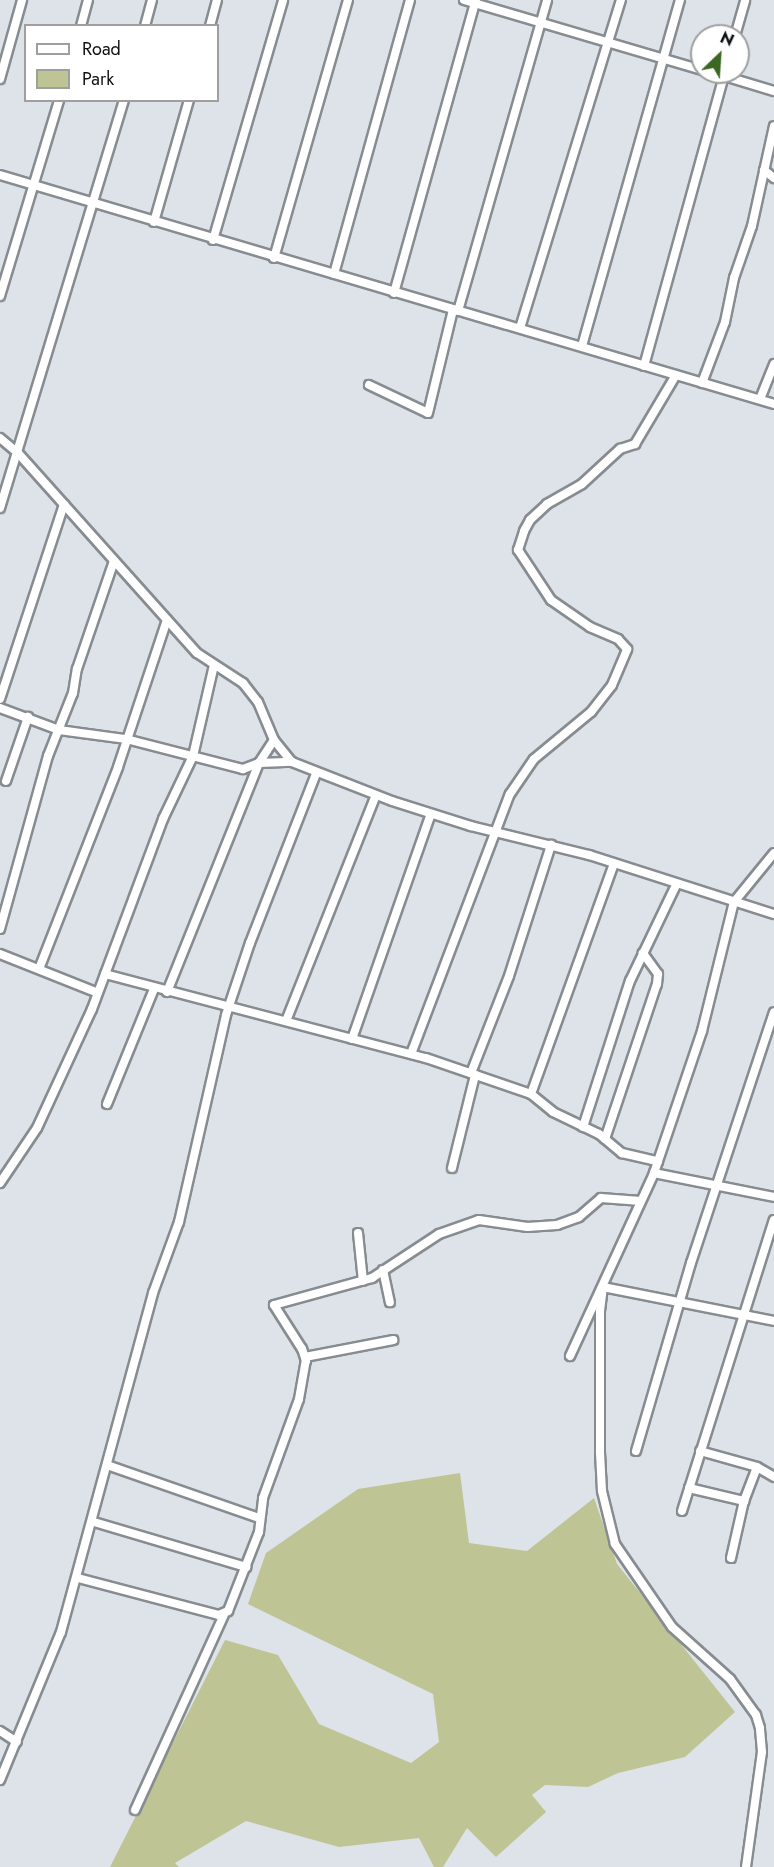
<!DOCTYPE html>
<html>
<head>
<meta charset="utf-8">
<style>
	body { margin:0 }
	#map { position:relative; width:774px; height:1867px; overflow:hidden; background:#dde3e8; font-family:Jost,sans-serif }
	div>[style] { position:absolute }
	.green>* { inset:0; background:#bfc494 }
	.roads { filter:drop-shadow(2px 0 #878c91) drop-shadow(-2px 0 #878c91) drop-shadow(0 2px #878c91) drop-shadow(0 -2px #878c91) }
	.street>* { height:8px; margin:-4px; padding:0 4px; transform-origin:4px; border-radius:4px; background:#fff }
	span { translate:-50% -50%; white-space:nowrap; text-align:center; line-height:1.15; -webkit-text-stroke:6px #fff; paint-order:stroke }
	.legend { position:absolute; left:24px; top:24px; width:195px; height:78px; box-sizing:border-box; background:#fff; border:2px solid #9f9fa0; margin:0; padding:8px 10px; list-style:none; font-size:18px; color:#0e1012 }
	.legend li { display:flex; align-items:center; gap:12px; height:30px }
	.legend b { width:30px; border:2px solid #9f9fa0 }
	.north { position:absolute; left:690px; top:24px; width:60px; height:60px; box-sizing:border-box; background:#fff; border:2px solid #9f9fa0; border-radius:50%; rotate:25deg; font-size:16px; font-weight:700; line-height:24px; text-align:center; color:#0e1012 }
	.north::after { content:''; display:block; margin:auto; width:21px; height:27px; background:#3c6723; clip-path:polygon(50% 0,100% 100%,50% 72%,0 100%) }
</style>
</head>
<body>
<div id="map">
	<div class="green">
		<div style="clip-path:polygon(460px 1473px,469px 1543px,527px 1551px,594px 1498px,617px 1564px,735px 1712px,685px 1757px,618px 1773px,588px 1787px,545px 1785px,532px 1795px,546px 1812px,496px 1857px,467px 1828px,443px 1867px,434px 1867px,419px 1838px,339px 1847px,246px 1821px,175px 1863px,179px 1867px,110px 1867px,225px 1640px,278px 1655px,319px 1724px,411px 1763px,439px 1742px,433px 1694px,248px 1604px,266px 1553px,358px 1489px)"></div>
	</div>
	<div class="roads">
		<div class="street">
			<div style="left:464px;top:0;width:248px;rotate:16.4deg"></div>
			<div style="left:81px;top:26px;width:27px;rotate:-75deg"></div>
			<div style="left:145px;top:26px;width:27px;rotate:-75deg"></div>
			<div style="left:210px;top:26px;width:27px;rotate:-75deg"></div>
			<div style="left:735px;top:36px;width:37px;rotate:-74deg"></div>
			<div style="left:711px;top:72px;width:66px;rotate:16.8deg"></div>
			<div style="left:0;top:79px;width:82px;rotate:-74.4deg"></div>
			<div style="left:764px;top:170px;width:13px;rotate:39deg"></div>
			<div style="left:0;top:175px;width:807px;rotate:16.48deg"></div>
			<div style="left:154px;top:222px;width:127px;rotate:-74deg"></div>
			<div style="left:213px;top:240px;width:250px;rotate:-73.7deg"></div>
			<div style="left:274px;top:258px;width:268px;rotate:-74deg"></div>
			<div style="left:334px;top:274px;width:284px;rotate:-74.5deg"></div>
			<div style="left:394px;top:293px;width:304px;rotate:-74.4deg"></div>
			<div style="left:0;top:296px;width:205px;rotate:-73.2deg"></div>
			<div style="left:458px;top:311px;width:323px;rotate:-74deg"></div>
			<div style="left:520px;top:328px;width:343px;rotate:-72.9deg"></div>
			<div style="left:582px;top:346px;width:360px;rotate:-74.2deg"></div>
			<div style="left:644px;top:366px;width:305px;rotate:-74.6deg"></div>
			<div style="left:702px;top:383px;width:65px;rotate:-69.3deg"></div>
			<div style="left:725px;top:322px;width:45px;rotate:-78.4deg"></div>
			<div style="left:734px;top:278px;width:55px;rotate:-70.9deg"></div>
			<div style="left:752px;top:226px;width:102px;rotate:-77.6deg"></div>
			<div style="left:369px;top:385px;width:65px;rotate:25.4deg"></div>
			<div style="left:428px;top:413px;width:106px;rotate:-76.4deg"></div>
			<div style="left:760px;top:399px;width:38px;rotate:-68deg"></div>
			<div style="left:0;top:438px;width:23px;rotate:40deg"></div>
			<div style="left:18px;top:453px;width:268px;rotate:48.2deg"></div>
			<div style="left:197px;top:653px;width:55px;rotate:33.1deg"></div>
			<div style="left:243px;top:683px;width:24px;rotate:52deg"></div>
			<div style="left:258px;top:702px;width:41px;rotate:67.2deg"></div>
			<div style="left:274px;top:740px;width:28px;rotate:51deg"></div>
			<div style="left:292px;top:762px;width:107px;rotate:21.3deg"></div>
			<div style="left:392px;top:801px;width:83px;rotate:17.6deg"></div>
			<div style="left:471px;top:826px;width:122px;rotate:13.8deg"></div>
			<div style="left:589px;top:855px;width:194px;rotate:17.7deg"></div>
			<div style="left:0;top:508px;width:426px;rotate:-73.1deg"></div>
			<div style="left:0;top:699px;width:205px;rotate:-71.8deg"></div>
			<div style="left:0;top:708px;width:63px;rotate:20.4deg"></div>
			<div style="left:59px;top:730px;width:68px;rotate:7.7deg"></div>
			<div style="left:126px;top:739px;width:121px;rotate:14.4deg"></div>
			<div style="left:243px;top:769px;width:17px;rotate:-21deg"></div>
			<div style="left:259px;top:763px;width:27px;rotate:-57deg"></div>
			<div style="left:6px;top:781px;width:68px;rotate:-71deg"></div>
			<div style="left:0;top:929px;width:180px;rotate:-74.5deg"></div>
			<div style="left:48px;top:756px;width:68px;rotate:-68.4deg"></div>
			<div style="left:73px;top:693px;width:24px;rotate:-81deg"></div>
			<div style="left:77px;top:669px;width:114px;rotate:-71.1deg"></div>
			<div style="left:0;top:954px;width:105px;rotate:21.7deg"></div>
			<div style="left:39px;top:969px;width:217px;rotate:-68.6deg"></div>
			<div style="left:118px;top:767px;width:155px;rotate:-71.6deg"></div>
			<div style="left:105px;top:974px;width:332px;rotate:14.7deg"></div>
			<div style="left:426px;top:1058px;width:111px;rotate:18.9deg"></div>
			<div style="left:531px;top:1094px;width:28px;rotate:39deg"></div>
			<div style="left:553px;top:1112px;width:51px;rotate:25.6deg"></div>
			<div style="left:599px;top:1134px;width:30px;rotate:40deg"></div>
			<div style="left:622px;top:1153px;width:37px;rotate:13deg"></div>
			<div style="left:167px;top:992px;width:247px;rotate:-68.1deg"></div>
			<div style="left:259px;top:763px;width:33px;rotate:-2deg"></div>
			<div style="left:286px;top:1021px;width:243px;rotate:-68.3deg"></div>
			<div style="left:352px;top:1039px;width:238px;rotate:-70.7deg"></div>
			<div style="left:411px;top:1054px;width:278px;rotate:-69.2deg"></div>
			<div style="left:510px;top:794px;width:42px;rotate:-55.6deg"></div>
			<div style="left:534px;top:759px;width:74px;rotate:-39.5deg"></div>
			<div style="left:591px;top:712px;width:34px;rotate:-52deg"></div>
			<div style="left:612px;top:685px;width:39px;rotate:-67deg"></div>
			<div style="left:627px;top:649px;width:13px;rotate:-132deg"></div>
			<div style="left:618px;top:639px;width:30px;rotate:-157deg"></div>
			<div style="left:590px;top:627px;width:47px;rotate:-145.3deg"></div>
			<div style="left:551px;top:600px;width:60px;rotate:-123.4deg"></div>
			<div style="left:518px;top:550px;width:20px;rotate:-72deg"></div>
			<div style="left:524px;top:531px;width:13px;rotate:-61deg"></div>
			<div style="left:530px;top:520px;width:23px;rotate:-43deg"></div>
			<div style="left:547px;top:504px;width:40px;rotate:-29.7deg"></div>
			<div style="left:582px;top:484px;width:52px;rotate:-42.6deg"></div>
			<div style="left:620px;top:449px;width:16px;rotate:-18deg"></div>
			<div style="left:635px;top:444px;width:80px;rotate:-59.3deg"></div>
			<div style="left:471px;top:1073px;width:104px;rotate:-68.6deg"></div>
			<div style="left:509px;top:976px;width:138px;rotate:-72.2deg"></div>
			<div style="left:531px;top:1094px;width:245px;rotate:-70.2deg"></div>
			<div style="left:107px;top:1104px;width:124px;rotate:-67.8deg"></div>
			<div style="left:583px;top:1127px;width:153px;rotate:-72.2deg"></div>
			<div style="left:630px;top:981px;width:106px;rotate:-64.4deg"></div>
			<div style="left:605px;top:1139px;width:163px;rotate:-71.5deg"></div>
			<div style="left:657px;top:984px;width:10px;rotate:-84deg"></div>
			<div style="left:658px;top:974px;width:26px;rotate:-126deg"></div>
			<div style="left:452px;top:1168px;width:96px;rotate:-76.1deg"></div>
			<div style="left:654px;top:1173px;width:122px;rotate:11.3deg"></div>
			<div style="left:0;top:1183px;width:66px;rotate:-56.1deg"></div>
			<div style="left:37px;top:1128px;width:131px;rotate:-65.2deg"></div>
			<div style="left:92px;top:1009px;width:203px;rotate:-69.5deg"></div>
			<div style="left:163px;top:819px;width:70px;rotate:-64.5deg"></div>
			<div style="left:193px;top:756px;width:93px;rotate:-77deg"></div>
			<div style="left:358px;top:1233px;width:48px;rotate:84.1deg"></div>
			<div style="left:383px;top:1270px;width:33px;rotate:78deg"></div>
			<div style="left:570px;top:1356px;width:201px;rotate:-65.3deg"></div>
			<div style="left:654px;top:1173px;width:150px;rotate:-71.3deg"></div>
			<div style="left:702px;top:1031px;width:133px;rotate:-76.1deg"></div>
			<div style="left:734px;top:902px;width:63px;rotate:-50.8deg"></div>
			<div style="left:305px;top:1357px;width:90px;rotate:-10.9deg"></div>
			<div style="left:636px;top:1451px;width:196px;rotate:-73.7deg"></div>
			<div style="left:691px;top:1263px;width:264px;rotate:-71.7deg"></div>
			<div style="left:700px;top:1451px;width:59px;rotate:15.7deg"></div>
			<div style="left:757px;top:1467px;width:20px;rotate:30deg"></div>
			<div style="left:107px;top:1465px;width:161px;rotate:19.2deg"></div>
			<div style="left:689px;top:1488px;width:57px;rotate:13.3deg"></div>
			<div style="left:682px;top:1511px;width:305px;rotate:-72.5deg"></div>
			<div style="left:94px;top:1522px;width:159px;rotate:16.5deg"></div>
			<div style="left:731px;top:1558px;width:58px;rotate:-77.2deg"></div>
			<div style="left:744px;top:1501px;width:36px;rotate:-69deg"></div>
			<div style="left:78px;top:1578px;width:146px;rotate:14.7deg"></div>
			<div style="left:219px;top:1615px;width:10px;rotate:-24deg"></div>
			<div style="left:228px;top:1611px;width:85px;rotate:-68.6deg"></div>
			<div style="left:259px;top:1532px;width:34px;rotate:-83deg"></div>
			<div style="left:263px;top:1498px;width:105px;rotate:-70deg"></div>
			<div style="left:299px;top:1399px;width:39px;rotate:-80deg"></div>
			<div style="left:306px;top:1361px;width:13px;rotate:-108deg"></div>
			<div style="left:302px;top:1349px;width:52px;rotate:-122.5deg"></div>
			<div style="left:274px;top:1305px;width:102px;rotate:-15.4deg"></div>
			<div style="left:372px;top:1278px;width:80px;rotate:-33.3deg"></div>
			<div style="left:439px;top:1234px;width:42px;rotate:-19.3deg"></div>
			<div style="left:479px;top:1220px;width:49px;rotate:8.3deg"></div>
			<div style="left:527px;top:1227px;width:30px;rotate:-4deg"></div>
			<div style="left:557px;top:1225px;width:23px;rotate:-20deg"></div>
			<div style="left:579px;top:1217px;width:29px;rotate:-41deg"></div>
			<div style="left:601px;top:1198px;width:40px;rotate:4.3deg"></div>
			<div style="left:0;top:1731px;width:20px;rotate:33deg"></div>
			<div style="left:0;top:1780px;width:160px;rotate:-67.6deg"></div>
			<div style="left:61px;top:1632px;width:351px;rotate:-74.8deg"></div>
			<div style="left:153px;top:1293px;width:76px;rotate:-69.9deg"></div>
			<div style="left:179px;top:1222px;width:212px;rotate:-77.2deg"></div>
			<div style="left:226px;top:1015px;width:76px;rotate:-71.6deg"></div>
			<div style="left:250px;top:943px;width:181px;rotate:-68.7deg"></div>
			<div style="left:135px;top:1810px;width:214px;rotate:-65.5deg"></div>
			<div style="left:746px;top:1867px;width:116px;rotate:-82.1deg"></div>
			<div style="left:762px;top:1752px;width:24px;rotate:-95deg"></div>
			<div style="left:760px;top:1728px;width:14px;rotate:-107deg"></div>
			<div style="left:756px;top:1715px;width:44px;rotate:-125.8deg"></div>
			<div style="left:730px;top:1679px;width:78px;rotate:-138.1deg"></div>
			<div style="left:672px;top:1627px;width:101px;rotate:-124.5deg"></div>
			<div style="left:615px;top:1544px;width:55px;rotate:-103.8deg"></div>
			<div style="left:602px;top:1491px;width:39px;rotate:-93deg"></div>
			<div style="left:600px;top:1452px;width:141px;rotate:-90deg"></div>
			<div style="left:600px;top:1311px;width:24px;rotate:-83deg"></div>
			<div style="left:603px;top:1287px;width:174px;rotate:11.2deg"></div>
		</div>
	</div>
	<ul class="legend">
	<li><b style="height:8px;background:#fff"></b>Road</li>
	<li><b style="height:16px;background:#bfc494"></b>Park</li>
	</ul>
	<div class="north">N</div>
</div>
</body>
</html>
